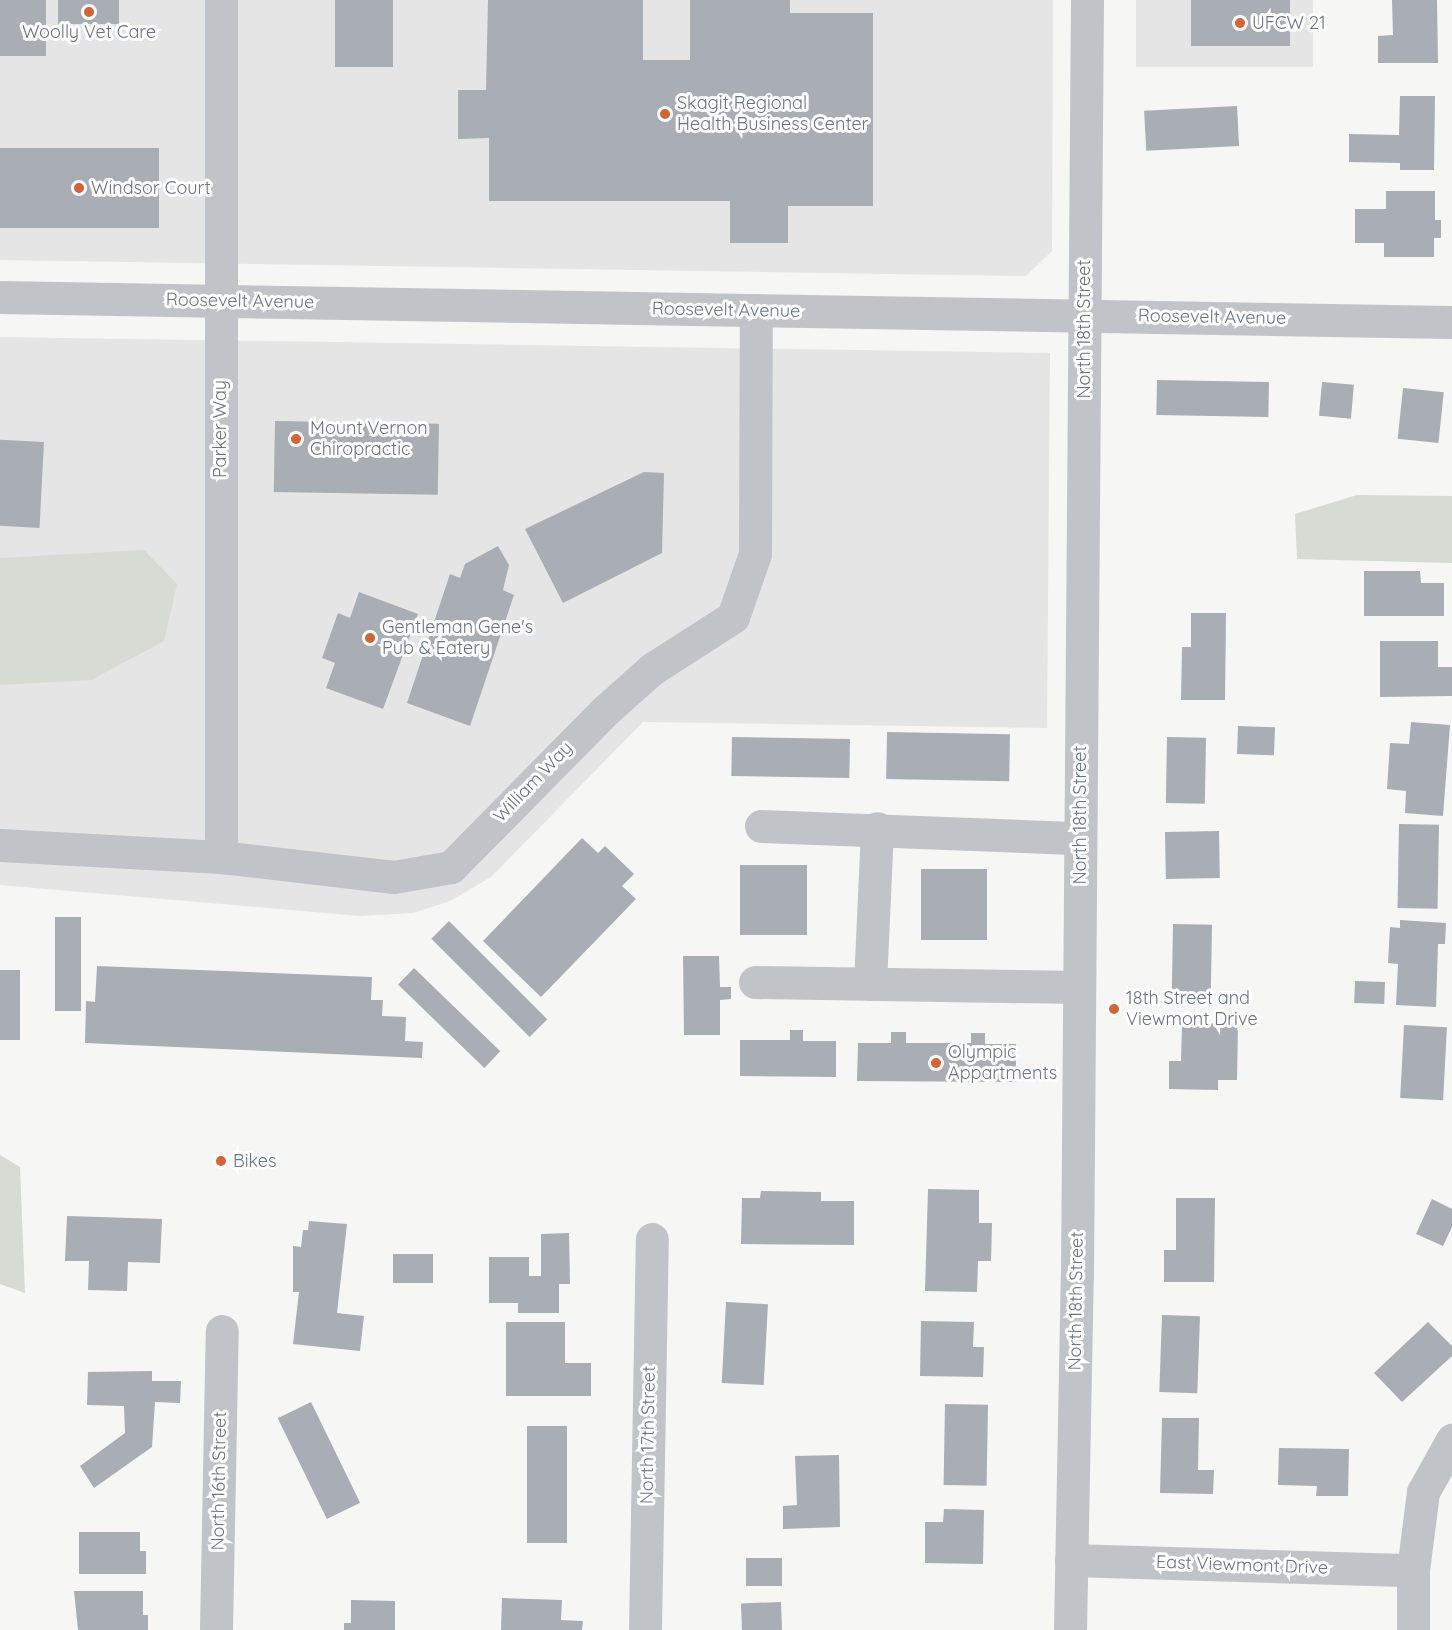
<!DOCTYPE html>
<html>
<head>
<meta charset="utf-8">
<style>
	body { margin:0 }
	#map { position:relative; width:1452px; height:1630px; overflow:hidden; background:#f6f6f4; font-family:Quicksand,sans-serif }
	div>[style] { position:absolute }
	.built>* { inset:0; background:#e4e5e4; transform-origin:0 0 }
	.green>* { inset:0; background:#d6dbd3 }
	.building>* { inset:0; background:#a8aeb4; transform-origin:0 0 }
	.minor>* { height:33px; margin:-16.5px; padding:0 16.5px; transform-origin:16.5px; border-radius:16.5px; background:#c0c3c7 }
	.dots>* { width:16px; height:16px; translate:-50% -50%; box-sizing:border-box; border:3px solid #fff; border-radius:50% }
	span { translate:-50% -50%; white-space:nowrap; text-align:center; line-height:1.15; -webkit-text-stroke:6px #fff; paint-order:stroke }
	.poi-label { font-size:18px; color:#687582 }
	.left { translate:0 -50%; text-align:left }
	.street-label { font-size:18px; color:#687582 }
</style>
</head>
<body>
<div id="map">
	<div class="built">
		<div style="clip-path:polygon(0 0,1053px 0,1052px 251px,1026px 276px,0 260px)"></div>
		<div style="left:1136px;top:0;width:177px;height:67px"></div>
		<div style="clip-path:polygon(0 337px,1050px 353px,1047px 728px,643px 722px,491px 877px,450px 901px,413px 913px,360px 916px,0 885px)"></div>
	</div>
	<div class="green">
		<div style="clip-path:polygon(1357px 495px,1452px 496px,1452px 563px,1297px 559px,1295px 514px)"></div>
		<div style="clip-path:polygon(144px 550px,177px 584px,164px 641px,91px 680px,0 685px,0 558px)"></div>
		<div style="clip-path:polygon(0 1155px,20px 1167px,25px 1293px,0 1284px)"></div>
	</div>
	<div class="building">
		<div style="left:0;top:0;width:46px;height:56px"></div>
		<div style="left:58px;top:0;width:61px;height:24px"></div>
		<div style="left:335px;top:0;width:58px;height:67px"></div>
		<div style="clip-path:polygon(488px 0,643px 0,643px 60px,690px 60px,690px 0,790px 0,790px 13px,873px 13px,873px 206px,788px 206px,788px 243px,730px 243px,730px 201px,489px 201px,489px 138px,458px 139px,458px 90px,486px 90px)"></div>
		<div style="left:1191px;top:0;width:99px;height:46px"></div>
		<div style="clip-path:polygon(1392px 0,1437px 0,1438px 63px,1378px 63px,1378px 36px,1393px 35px)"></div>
		<div style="clip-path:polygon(1400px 96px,1435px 96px,1434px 170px,1400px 170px,1400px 163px,1349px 162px,1349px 134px,1399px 135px)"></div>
		<div style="left:1237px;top:106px;width:40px;height:93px;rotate:87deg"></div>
		<div style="left:0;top:148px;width:159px;height:80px"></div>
		<div style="clip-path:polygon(1386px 191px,1435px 191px,1435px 220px,1441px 220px,1441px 238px,1434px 238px,1434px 257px,1384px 257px,1384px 243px,1355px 243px,1355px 209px,1386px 209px)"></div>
		<div style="left:1157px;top:380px;width:112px;height:35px;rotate:1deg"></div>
		<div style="left:1322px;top:382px;width:32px;height:34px;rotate:5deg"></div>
		<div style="left:1403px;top:388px;width:41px;height:51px;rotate:6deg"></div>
		<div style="left:275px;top:421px;width:164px;height:71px;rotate:1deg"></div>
		<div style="left:44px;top:442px;width:86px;height:44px;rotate:93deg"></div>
		<div style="clip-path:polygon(644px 472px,664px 473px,662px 553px,563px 603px,525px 529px)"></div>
		<div style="clip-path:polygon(498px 546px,509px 565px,503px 590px,514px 595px,470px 726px,407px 703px,450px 574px,460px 578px,465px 564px)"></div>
		<div style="clip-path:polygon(1364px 571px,1420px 571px,1421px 583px,1444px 583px,1444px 616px,1364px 616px)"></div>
		<div style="clip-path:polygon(359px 592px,418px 614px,383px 709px,326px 688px,335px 663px,322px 658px,338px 613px,350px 618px)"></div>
		<div style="clip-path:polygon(1191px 613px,1226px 613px,1225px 700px,1181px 700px,1182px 647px,1191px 647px)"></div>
		<div style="clip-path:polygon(1380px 641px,1438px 641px,1438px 667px,1452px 667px,1452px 696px,1380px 697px)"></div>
		<div style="clip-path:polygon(1411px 722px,1450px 725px,1443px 816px,1405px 813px,1406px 791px,1387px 789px,1390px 743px,1409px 744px)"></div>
		<div style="left:1238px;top:726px;width:37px;height:28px;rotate:2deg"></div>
		<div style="left:887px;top:732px;width:123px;height:47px;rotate:1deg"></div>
		<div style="left:732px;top:737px;width:118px;height:39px;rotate:1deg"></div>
		<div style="left:1167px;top:737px;width:39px;height:66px;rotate:1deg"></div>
		<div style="left:1399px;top:824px;width:40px;height:84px;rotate:1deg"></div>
		<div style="left:1219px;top:831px;width:47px;height:54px;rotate:89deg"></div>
		<div style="clip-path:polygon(582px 838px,598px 853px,605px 846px,634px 874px,622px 886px,636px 899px,541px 997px,483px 941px)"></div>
		<div style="left:740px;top:865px;width:67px;height:70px"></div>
		<div style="left:921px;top:869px;width:66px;height:71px"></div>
		<div style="left:55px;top:917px;width:26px;height:94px"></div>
		<div style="clip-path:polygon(1400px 920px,1446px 923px,1445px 944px,1438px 944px,1436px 1007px,1396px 1005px,1398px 964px,1388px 963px,1390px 927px,1400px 928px)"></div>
		<div style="left:449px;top:921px;width:139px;height:25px;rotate:45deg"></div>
		<div style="left:1173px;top:924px;width:39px;height:73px;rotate:1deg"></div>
		<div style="clip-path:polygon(683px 956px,719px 956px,720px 987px,731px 987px,731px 999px,720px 1000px,720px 1035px,684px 1035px)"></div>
		<div style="clip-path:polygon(97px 966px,372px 977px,371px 1000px,383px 1000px,382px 1016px,406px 1017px,405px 1041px,423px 1042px,422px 1058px,85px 1043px,86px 1001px,95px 1002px)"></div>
		<div style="left:414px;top:968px;width:120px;height:23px;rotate:44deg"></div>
		<div style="left:0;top:970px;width:20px;height:70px"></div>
		<div style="left:1355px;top:981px;width:30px;height:22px;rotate:2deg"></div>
		<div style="clip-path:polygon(1182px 1023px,1238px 1024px,1237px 1080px,1218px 1080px,1218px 1090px,1169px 1089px,1169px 1061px,1181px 1061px)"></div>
		<div style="left:1404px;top:1025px;width:43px;height:73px;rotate:3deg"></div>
		<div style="clip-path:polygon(790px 1030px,803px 1030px,803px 1041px,836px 1041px,836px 1077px,740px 1076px,740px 1040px,790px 1040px)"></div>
		<div style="clip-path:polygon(891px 1032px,906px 1032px,906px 1043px,971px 1043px,971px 1033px,985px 1033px,985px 1044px,1016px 1044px,1016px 1082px,857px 1081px,858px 1043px,891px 1043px)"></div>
		<div style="clip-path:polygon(928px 1189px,979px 1190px,979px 1223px,992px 1223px,991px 1261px,978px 1261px,977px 1292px,925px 1291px)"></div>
		<div style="clip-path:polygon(761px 1191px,821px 1192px,821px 1201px,854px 1201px,854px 1245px,741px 1244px,742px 1198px,760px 1198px)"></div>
		<div style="clip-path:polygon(1176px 1198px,1215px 1198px,1214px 1282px,1164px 1282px,1164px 1250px,1176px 1250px)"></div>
		<div style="clip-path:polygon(1432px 1199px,1452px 1209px,1452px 1227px,1443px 1246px,1416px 1234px)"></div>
		<div style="clip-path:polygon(67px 1216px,162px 1219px,160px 1263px,128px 1262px,127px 1291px,88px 1290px,89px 1261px,65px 1261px)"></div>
		<div style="clip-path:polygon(309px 1221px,347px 1224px,337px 1313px,364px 1316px,360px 1351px,293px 1344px,299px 1292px,293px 1292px,293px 1246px,301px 1247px,303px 1230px,308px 1230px)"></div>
		<div style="clip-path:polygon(569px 1233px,570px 1284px,559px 1284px,559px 1313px,518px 1313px,518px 1303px,489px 1303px,489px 1257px,529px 1257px,529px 1276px,541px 1276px,541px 1234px)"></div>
		<div style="left:433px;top:1254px;width:29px;height:40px;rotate:90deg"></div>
		<div style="left:726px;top:1302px;width:42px;height:81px;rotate:3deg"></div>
		<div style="left:1162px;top:1315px;width:38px;height:77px;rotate:2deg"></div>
		<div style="clip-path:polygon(921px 1321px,974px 1322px,973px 1347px,984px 1347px,983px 1377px,920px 1376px)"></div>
		<div style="clip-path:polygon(506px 1322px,565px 1322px,565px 1363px,591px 1363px,591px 1396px,506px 1396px)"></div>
		<div style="clip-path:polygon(1428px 1322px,1452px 1346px,1452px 1356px,1402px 1402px,1374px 1373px)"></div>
		<div style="clip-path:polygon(152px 1371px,152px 1381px,181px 1381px,180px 1403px,155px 1402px,152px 1447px,94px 1488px,80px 1466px,125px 1433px,124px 1406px,87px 1405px,88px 1372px)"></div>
		<div style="left:311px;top:1402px;width:112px;height:37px;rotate:64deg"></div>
		<div style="left:945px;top:1404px;width:43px;height:81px;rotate:1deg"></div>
		<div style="clip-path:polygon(1162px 1418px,1199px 1418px,1198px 1470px,1214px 1470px,1213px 1494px,1160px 1493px)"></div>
		<div style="left:527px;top:1426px;width:40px;height:117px"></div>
		<div style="clip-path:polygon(1279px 1448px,1349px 1449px,1348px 1496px,1316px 1496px,1317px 1486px,1278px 1485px)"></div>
		<div style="clip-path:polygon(839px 1455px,840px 1527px,783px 1529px,783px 1506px,797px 1505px,795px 1456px)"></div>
		<div style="clip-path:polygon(944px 1509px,984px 1510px,983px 1564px,925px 1563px,925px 1522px,943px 1522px)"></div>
		<div style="clip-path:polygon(79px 1532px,140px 1532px,140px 1551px,146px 1551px,146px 1574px,79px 1574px)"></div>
		<div style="left:746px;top:1558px;width:36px;height:28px"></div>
		<div style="clip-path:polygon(74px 1591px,143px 1591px,143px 1615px,148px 1615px,148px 1630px,78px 1630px)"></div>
		<div style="clip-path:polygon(502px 1598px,562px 1600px,561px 1620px,583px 1621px,582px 1630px,501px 1630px)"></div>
		<div style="clip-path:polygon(351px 1600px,395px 1601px,395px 1630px,344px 1630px,344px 1623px,351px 1623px)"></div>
		<div style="left:781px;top:1602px;width:28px;height:40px;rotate:88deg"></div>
	</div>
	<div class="minor">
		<div style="left:0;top:297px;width:1452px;rotate:0.99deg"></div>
		<div style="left:761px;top:826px;width:319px;rotate:2.2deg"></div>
		<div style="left:0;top:845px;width:221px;rotate:3.1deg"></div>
		<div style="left:221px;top:857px;width:174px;rotate:6.6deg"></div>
		<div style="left:394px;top:877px;width:58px;rotate:-10deg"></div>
		<div style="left:451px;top:867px;width:221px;rotate:-45.4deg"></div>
		<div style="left:606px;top:710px;width:62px;rotate:-41.7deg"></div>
		<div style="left:652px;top:669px;width:96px;rotate:-32.7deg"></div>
		<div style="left:733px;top:617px;width:67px;rotate:-70.8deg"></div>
		<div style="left:755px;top:554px;width:244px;rotate:-89.8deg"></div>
		<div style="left:221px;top:857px;width:857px;rotate:-90deg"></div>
		<div style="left:755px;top:982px;width:324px;rotate:0.9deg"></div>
		<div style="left:870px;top:984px;width:156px;rotate:-87.4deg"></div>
		<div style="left:1071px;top:1560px;width:342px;rotate:1.7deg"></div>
		<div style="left:216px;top:1630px;width:299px;rotate:-88.9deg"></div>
		<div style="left:645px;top:1630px;width:391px;rotate:-89deg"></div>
		<div style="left:1070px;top:1630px;width:355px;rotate:-88.9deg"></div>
		<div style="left:1077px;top:1275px;width:1275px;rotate:-89.55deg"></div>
		<div style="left:1413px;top:1630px;width:60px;rotate:-90deg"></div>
		<div style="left:1413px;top:1570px;width:79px;rotate:-82.7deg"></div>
		<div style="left:1423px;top:1492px;width:60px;rotate:-60.9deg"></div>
	</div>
	<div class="dots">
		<div style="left:89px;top:12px;background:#d66334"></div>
		<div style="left:1240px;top:23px;background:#d66334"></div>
		<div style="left:665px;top:114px;background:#d66334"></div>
		<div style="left:79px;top:188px;background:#d66334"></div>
		<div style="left:296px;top:439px;background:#d66334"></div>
		<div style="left:370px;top:638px;background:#d66334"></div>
		<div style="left:1114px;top:1009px;background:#d66334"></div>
		<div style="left:936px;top:1063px;background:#d66334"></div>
		<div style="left:221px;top:1161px;background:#d66334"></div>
	</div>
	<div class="poi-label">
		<span class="left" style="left:1252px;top:23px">UFCW 21</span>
		<span style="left:89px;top:32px">Woolly Vet Care</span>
		<span class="left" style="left:677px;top:114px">Skagit Regional<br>Health Business Center</span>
		<span class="left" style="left:91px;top:188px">Windsor Court</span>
		<span class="left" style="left:310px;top:439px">Mount Vernon<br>Chiropractic</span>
		<span class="left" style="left:382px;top:638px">Gentleman Gene's<br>Pub &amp; Eatery</span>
		<span class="left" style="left:1126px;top:1009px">18th Street and<br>Viewmont Drive</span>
		<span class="left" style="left:948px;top:1063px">Olympic<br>Appartments</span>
		<span class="left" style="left:233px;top:1161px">Bikes</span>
	</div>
	<div class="street-label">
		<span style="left:240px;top:301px;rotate:1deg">Roosevelt Avenue</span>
		<span style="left:726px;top:310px;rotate:1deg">Roosevelt Avenue</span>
		<span style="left:1212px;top:317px;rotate:1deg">Roosevelt Avenue</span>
		<span style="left:1084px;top:329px;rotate:-90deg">North 18th Street</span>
		<span style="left:220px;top:429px;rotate:-90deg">Parker Way</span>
		<span style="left:533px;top:782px;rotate:-46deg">William Way</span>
		<span style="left:1080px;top:815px;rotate:-90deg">North 18th Street</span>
		<span style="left:1076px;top:1301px;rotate:-89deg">North 18th Street</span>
		<span style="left:648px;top:1435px;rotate:-89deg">North 17th Street</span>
		<span style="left:219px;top:1481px;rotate:-89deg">North 16th Street</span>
		<span style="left:1242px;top:1565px;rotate:2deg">East Viewmont Drive</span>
	</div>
</div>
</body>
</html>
